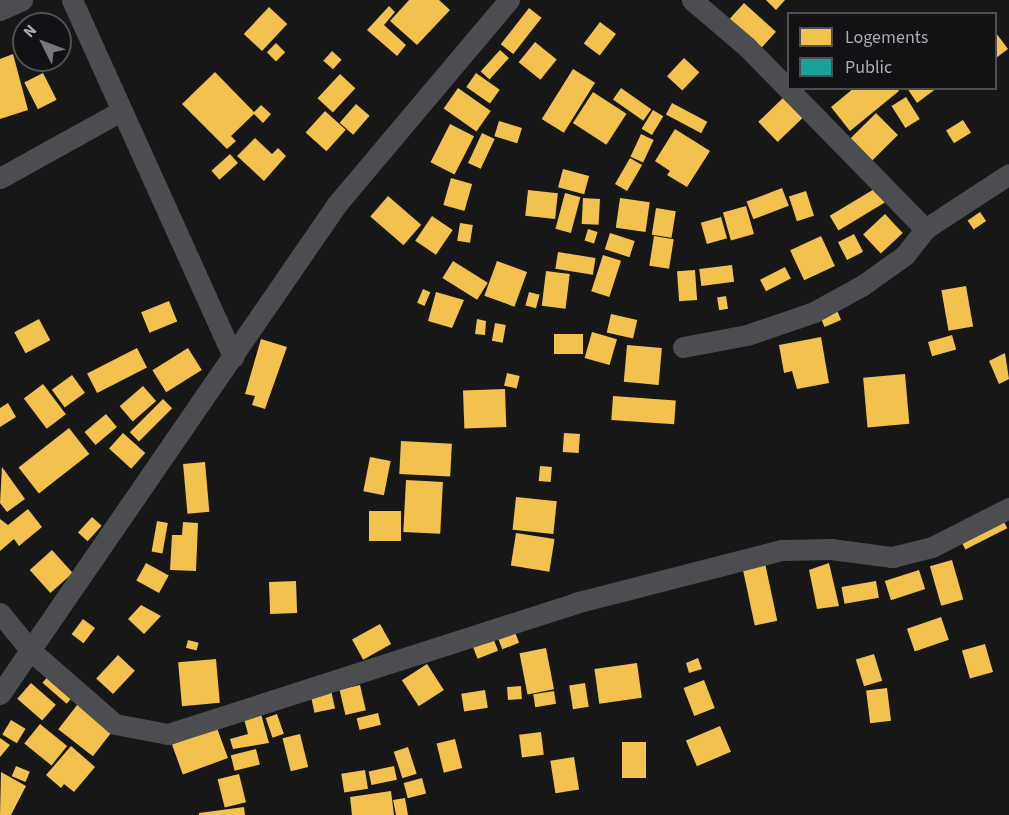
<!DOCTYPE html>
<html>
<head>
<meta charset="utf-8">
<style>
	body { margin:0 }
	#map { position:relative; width:1009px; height:815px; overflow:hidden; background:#171717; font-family:"Source Sans 3",sans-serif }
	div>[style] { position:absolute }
	.homes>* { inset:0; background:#f2c14e; transform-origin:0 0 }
	.public>* { inset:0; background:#17a398 }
	.minor>* { height:21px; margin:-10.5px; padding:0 10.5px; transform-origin:10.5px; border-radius:10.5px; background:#4c4d50 }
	span { translate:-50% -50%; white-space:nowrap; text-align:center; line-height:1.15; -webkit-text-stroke:6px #121113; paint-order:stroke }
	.legend { position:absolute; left:787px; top:12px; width:210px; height:78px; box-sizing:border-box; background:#121113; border:2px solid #4e4f55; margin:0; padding:8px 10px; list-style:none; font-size:18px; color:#a9adb7 }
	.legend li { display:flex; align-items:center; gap:12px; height:30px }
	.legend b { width:30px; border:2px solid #4e4f55 }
	.north { position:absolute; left:12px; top:12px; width:60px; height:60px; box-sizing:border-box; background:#121113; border:2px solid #4e4f55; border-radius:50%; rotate:312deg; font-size:16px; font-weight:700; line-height:24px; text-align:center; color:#a9adb7 }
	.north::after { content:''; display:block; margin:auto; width:21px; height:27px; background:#76787f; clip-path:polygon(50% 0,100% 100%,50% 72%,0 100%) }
</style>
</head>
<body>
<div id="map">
	<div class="homes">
		<div style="clip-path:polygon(409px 0,439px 0,450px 10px,417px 45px,390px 21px)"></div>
		<div style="clip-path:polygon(766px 0,785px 0,776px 10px)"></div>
		<div style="left:744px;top:3px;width:43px;height:25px;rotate:42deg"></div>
		<div style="clip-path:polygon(389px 6px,395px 12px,384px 25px,406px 45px,397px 56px,367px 30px)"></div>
		<div style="left:269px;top:7px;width:25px;height:37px;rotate:43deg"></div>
		<div style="left:529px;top:8px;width:16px;height:46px;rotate:38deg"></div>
		<div style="left:600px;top:22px;width:20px;height:27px;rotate:37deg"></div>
		<div style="clip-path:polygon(996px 33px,1008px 49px,996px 58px)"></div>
		<div style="left:535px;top:42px;width:28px;height:26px;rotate:39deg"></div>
		<div style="left:276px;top:43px;width:13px;height:13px;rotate:45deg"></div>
		<div style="left:500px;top:50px;width:12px;height:29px;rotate:42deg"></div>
		<div style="left:332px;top:51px;width:13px;height:13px;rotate:42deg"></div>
		<div style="clip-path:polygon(13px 54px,28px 110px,0 119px,0 59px)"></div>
		<div style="left:684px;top:58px;width:21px;height:25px;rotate:43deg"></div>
		<div style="left:573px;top:69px;width:26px;height:59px;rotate:32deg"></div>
		<div style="clip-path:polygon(215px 72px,254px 112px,261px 105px,271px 114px,263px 123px,254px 114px,231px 136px,236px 141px,227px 149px,182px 104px)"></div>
		<div style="left:43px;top:73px;width:30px;height:21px;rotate:63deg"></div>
		<div style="left:476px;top:73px;width:29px;height:17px;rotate:35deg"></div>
		<div style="left:340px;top:74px;width:21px;height:33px;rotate:43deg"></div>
		<div style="left:458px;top:88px;width:40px;height:25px;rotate:35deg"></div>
		<div style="left:621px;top:88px;width:37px;height:14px;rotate:35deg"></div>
		<div style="clip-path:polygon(854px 88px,897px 88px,899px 91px,850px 131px,831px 107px)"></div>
		<div style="clip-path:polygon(907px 88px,937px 88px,917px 103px)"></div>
		<div style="left:593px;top:92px;width:40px;height:37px;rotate:33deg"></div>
		<div style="left:787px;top:94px;width:28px;height:40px;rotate:46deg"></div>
		<div style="left:906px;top:97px;width:26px;height:17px;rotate:58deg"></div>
		<div style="left:672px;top:103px;width:40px;height:13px;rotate:28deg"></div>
		<div style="left:356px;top:104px;width:18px;height:25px;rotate:41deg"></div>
		<div style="left:653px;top:110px;width:12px;height:22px;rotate:31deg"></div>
		<div style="left:325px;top:111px;width:28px;height:29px;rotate:42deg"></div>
		<div style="left:876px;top:113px;width:31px;height:39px;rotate:45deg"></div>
		<div style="left:963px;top:120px;width:15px;height:20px;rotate:58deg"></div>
		<div style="left:499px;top:121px;width:24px;height:16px;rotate:17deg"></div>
		<div style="left:450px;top:124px;width:27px;height:43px;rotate:27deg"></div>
		<div style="clip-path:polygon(675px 129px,710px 151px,687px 187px,667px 175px,670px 171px,655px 161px)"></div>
		<div style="left:482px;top:133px;width:14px;height:33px;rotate:25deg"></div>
		<div style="left:641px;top:134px;width:14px;height:25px;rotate:25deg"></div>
		<div style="clip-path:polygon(255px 138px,272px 154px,278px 148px,286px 156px,264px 181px,237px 156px)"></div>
		<div style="left:230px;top:154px;width:12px;height:25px;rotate:48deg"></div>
		<div style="left:630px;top:158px;width:14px;height:30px;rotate:30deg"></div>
		<div style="left:563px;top:169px;width:27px;height:19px;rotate:15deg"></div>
		<div style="left:451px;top:178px;width:22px;height:28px;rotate:16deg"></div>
		<div style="left:782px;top:188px;width:19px;height:38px;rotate:69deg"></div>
		<div style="left:876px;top:188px;width:17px;height:54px;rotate:59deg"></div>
		<div style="left:528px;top:190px;width:30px;height:26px;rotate:6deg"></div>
		<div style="left:806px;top:191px;width:26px;height:18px;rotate:72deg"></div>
		<div style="left:565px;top:193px;width:16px;height:37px;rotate:15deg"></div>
		<div style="left:388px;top:196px;width:44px;height:27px;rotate:41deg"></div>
		<div style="left:583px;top:198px;width:17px;height:26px;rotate:3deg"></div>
		<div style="left:620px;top:198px;width:30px;height:30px;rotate:8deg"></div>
		<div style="left:746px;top:206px;width:29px;height:24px;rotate:74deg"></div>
		<div style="left:656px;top:208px;width:20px;height:27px;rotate:9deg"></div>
		<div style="left:980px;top:212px;width:11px;height:15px;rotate:56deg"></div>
		<div style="left:885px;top:214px;width:26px;height:30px;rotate:47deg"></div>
		<div style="left:432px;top:216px;width:25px;height:30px;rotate:34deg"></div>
		<div style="left:721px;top:217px;width:22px;height:21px;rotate:74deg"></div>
		<div style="left:460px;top:223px;width:13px;height:18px;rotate:9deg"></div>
		<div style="left:588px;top:229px;width:10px;height:12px;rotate:17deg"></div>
		<div style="left:610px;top:233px;width:26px;height:17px;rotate:18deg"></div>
		<div style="left:854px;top:234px;width:20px;height:18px;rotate:63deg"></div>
		<div style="left:654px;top:236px;width:20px;height:30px;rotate:9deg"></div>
		<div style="left:821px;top:236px;width:33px;height:34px;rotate:65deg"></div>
		<div style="left:558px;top:252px;width:38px;height:17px;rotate:9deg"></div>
		<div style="left:603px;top:255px;width:19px;height:38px;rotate:18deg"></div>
		<div style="left:453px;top:261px;width:41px;height:20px;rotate:32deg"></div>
		<div style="left:497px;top:261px;width:32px;height:37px;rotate:20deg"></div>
		<div style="left:732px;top:265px;width:17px;height:33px;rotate:83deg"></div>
		<div style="left:785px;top:267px;width:13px;height:28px;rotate:63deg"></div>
		<div style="left:695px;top:270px;width:30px;height:18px;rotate:86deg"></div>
		<div style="left:546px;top:271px;width:24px;height:35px;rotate:7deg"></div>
		<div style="left:966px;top:286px;width:41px;height:25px;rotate:80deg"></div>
		<div style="left:423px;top:289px;width:8px;height:15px;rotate:23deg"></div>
		<div style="clip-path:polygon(436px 292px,464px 300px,452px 328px,428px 321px)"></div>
		<div style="left:529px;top:292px;width:11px;height:14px;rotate:15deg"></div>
		<div style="left:726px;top:296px;width:13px;height:9px;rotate:81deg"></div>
		<div style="left:169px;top:301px;width:22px;height:30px;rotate:68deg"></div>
		<div style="left:836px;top:308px;width:13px;height:18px;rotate:67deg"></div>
		<div style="left:611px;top:314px;width:27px;height:19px;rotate:13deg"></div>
		<div style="left:39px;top:319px;width:24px;height:28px;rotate:62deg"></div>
		<div style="clip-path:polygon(477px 319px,486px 321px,485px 335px,475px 334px)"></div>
		<div style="left:495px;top:323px;width:11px;height:18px;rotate:10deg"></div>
		<div style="left:592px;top:332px;width:26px;height:27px;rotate:16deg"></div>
		<div style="left:583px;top:334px;width:20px;height:29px;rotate:90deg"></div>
		<div style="left:952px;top:335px;width:15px;height:25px;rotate:74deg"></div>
		<div style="clip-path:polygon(821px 337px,829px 383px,797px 389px,792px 371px,784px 373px,779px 345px)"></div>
		<div style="clip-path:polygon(261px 339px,287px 347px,265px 409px,252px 405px,255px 396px,245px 394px)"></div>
		<div style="left:627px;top:345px;width:35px;height:37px;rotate:5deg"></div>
		<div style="left:137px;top:348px;width:22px;height:56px;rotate:63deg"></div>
		<div style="left:188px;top:348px;width:26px;height:42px;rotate:58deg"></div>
		<div style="clip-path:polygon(1005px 353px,1009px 379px,999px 384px,989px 361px)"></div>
		<div style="left:507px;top:373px;width:13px;height:13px;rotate:13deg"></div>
		<div style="left:905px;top:374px;width:50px;height:42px;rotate:85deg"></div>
		<div style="left:72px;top:375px;width:22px;height:25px;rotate:54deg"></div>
		<div style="left:43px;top:384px;width:38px;height:24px;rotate:53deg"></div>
		<div style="left:143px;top:386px;width:20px;height:31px;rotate:49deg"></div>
		<div style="left:505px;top:389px;width:38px;height:42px;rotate:88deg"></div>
		<div style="left:613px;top:396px;width:63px;height:24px;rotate:4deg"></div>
		<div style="left:163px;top:399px;width:13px;height:47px;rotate:45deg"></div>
		<div style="clip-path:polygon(8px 403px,16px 417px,0 427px,0 408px)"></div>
		<div style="left:106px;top:414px;width:17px;height:28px;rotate:50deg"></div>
		<div style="left:69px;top:428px;width:33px;height:64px;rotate:52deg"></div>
		<div style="left:123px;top:433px;width:30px;height:21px;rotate:42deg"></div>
		<div style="left:564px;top:433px;width:16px;height:19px;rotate:4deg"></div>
		<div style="left:401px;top:441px;width:51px;height:33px;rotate:3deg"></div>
		<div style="left:370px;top:457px;width:21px;height:35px;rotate:11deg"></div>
		<div style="left:205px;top:462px;width:50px;height:22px;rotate:85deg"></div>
		<div style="left:540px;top:466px;width:12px;height:15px;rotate:5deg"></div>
		<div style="clip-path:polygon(2px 467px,25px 499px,7px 512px,0 503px)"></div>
		<div style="left:406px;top:480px;width:37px;height:52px;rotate:3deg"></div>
		<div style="left:516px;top:497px;width:41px;height:33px;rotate:6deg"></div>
		<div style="clip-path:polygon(28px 509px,42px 527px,19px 546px,14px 539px,0 551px,0 519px,8px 525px)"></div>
		<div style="left:369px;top:511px;width:32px;height:30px"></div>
		<div style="left:1000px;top:514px;width:16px;height:47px;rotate:63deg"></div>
		<div style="left:92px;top:517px;width:13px;height:21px;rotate:42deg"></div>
		<div style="left:157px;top:521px;width:11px;height:31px;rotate:10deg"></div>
		<div style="clip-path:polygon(183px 522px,198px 523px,196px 571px,170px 570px,172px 535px,182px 535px)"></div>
		<div style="left:516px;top:533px;width:39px;height:33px;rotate:9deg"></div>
		<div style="left:52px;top:550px;width:31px;height:30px;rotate:48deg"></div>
		<div style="left:952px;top:560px;width:41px;height:23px;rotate:74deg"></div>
		<div style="left:146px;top:563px;width:26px;height:20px;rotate:29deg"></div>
		<div style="left:765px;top:563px;width:59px;height:23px;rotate:78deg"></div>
		<div style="clip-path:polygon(829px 563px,839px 606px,817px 609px,809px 570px)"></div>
		<div style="left:919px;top:570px;width:20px;height:36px;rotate:72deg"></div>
		<div style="left:296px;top:581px;width:32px;height:27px;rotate:88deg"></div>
		<div style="left:876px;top:581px;width:17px;height:35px;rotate:80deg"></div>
		<div style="clip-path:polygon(141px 605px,161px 616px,144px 634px,128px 619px)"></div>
		<div style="left:941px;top:617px;width:24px;height:36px;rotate:71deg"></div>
		<div style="left:83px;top:619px;width:15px;height:19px;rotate:37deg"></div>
		<div style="left:380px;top:624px;width:23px;height:32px;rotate:61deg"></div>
		<div style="left:513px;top:627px;width:17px;height:18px;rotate:69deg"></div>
		<div style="left:492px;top:635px;width:17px;height:22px;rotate:69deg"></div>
		<div style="left:188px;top:640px;width:11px;height:8px;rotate:15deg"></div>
		<div style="left:985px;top:644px;width:29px;height:24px;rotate:74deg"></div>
		<div style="left:546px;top:648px;width:42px;height:27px;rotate:79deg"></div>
		<div style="left:874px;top:654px;width:28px;height:19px;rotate:73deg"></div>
		<div style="left:118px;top:655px;width:23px;height:32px;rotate:43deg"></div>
		<div style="clip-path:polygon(698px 658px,702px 669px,689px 673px,686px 663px)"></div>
		<div style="left:216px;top:659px;width:44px;height:38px;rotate:85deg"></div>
		<div style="left:637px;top:663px;width:35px;height:43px;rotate:82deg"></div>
		<div style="left:427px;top:664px;width:31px;height:30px;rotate:57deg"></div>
		<div style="left:51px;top:673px;width:32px;height:13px;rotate:41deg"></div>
		<div style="left:704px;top:680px;width:30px;height:22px;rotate:69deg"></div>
		<div style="left:31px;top:683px;width:33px;height:21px;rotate:41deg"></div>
		<div style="left:585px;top:683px;width:24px;height:16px;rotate:81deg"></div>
		<div style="left:330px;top:685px;width:24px;height:21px;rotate:78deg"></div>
		<div style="left:360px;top:685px;width:26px;height:21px;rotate:77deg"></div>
		<div style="left:521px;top:686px;width:13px;height:14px;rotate:86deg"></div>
		<div style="left:887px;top:688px;width:33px;height:21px;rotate:83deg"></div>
		<div style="left:485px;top:690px;width:18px;height:24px;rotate:81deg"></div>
		<div style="left:554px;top:691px;width:13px;height:21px;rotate:81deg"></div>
		<div style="left:81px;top:700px;width:44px;height:37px;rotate:38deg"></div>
		<div style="left:378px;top:713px;width:12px;height:22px;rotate:76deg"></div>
		<div style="clip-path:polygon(261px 714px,269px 743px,233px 749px,230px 739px,248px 734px,244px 719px)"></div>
		<div style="left:277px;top:714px;width:21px;height:12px;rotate:71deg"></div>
		<div style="left:11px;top:720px;width:17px;height:17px;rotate:31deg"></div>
		<div style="left:40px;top:724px;width:35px;height:25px;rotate:39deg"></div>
		<div style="left:720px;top:726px;width:28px;height:37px;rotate:67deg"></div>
		<div style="left:217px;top:728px;width:32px;height:48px;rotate:70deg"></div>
		<div style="left:541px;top:732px;width:23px;height:22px;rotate:83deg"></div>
		<div style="left:300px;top:734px;width:34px;height:18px;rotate:76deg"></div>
		<div style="clip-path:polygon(0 738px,10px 745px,0 757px)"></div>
		<div style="left:455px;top:739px;width:30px;height:19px;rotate:76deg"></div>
		<div style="left:622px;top:742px;width:24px;height:36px"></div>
		<div style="clip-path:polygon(71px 746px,95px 767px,74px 792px,64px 784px,61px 788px,46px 775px)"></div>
		<div style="left:408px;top:747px;width:28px;height:15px;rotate:72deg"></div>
		<div style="left:256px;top:749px;width:16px;height:26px;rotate:76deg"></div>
		<div style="left:574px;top:757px;width:33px;height:24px;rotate:81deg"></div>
		<div style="left:16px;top:766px;width:15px;height:11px;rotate:23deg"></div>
		<div style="left:394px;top:766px;width:14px;height:26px;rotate:78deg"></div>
		<div style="left:365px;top:770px;width:19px;height:24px;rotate:81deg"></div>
		<div style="clip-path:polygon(1px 772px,26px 786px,11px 815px,0 815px)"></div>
		<div style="left:239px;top:774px;width:29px;height:22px;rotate:76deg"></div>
		<div style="left:422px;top:778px;width:16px;height:19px;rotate:75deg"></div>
		<div style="clip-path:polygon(391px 791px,394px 815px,352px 815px,350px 797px)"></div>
		<div style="clip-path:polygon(405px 798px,408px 815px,396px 815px,393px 800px)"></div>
		<div style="clip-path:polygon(244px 807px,245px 815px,199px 815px,199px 813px)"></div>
	</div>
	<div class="public">
		<div style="clip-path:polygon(60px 27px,69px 51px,60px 54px)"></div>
	</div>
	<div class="minor">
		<div style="left:72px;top:0;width:392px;rotate:65.7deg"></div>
		<div style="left:692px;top:0;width:72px;rotate:40.5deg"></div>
		<div style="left:747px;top:47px;width:255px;rotate:45.6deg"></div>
		<div style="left:0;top:10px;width:24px;rotate:-24deg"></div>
		<div style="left:0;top:178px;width:138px;rotate:-29deg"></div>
		<div style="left:683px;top:347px;width:65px;rotate:-10.6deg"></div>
		<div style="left:747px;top:335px;width:71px;rotate:-18.9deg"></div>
		<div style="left:814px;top:312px;width:56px;rotate:-28.9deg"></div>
		<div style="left:863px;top:285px;width:52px;rotate:-35.5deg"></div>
		<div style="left:905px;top:255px;width:33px;rotate:-52deg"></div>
		<div style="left:925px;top:229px;width:100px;rotate:-33.2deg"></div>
		<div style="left:0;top:613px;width:49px;rotate:50.8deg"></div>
		<div style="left:31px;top:651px;width:111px;rotate:41deg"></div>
		<div style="left:115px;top:724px;width:54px;rotate:10.7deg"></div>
		<div style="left:168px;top:734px;width:428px;rotate:-17.8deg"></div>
		<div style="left:575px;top:603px;width:214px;rotate:-14.4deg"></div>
		<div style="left:782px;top:550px;width:49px;rotate:-1.2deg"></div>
		<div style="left:831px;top:549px;width:62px;rotate:7.5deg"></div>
		<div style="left:892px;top:557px;width:41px;rotate:-14deg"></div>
		<div style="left:932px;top:547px;width:86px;rotate:-26.9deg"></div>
		<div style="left:0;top:694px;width:595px;rotate:-55.48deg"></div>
		<div style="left:337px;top:204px;width:267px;rotate:-49.9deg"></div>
	</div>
	<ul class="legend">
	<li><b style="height:16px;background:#f2c14e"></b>Logements</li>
	<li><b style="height:16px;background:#17a398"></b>Public</li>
	</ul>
	<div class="north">N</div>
</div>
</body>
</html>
